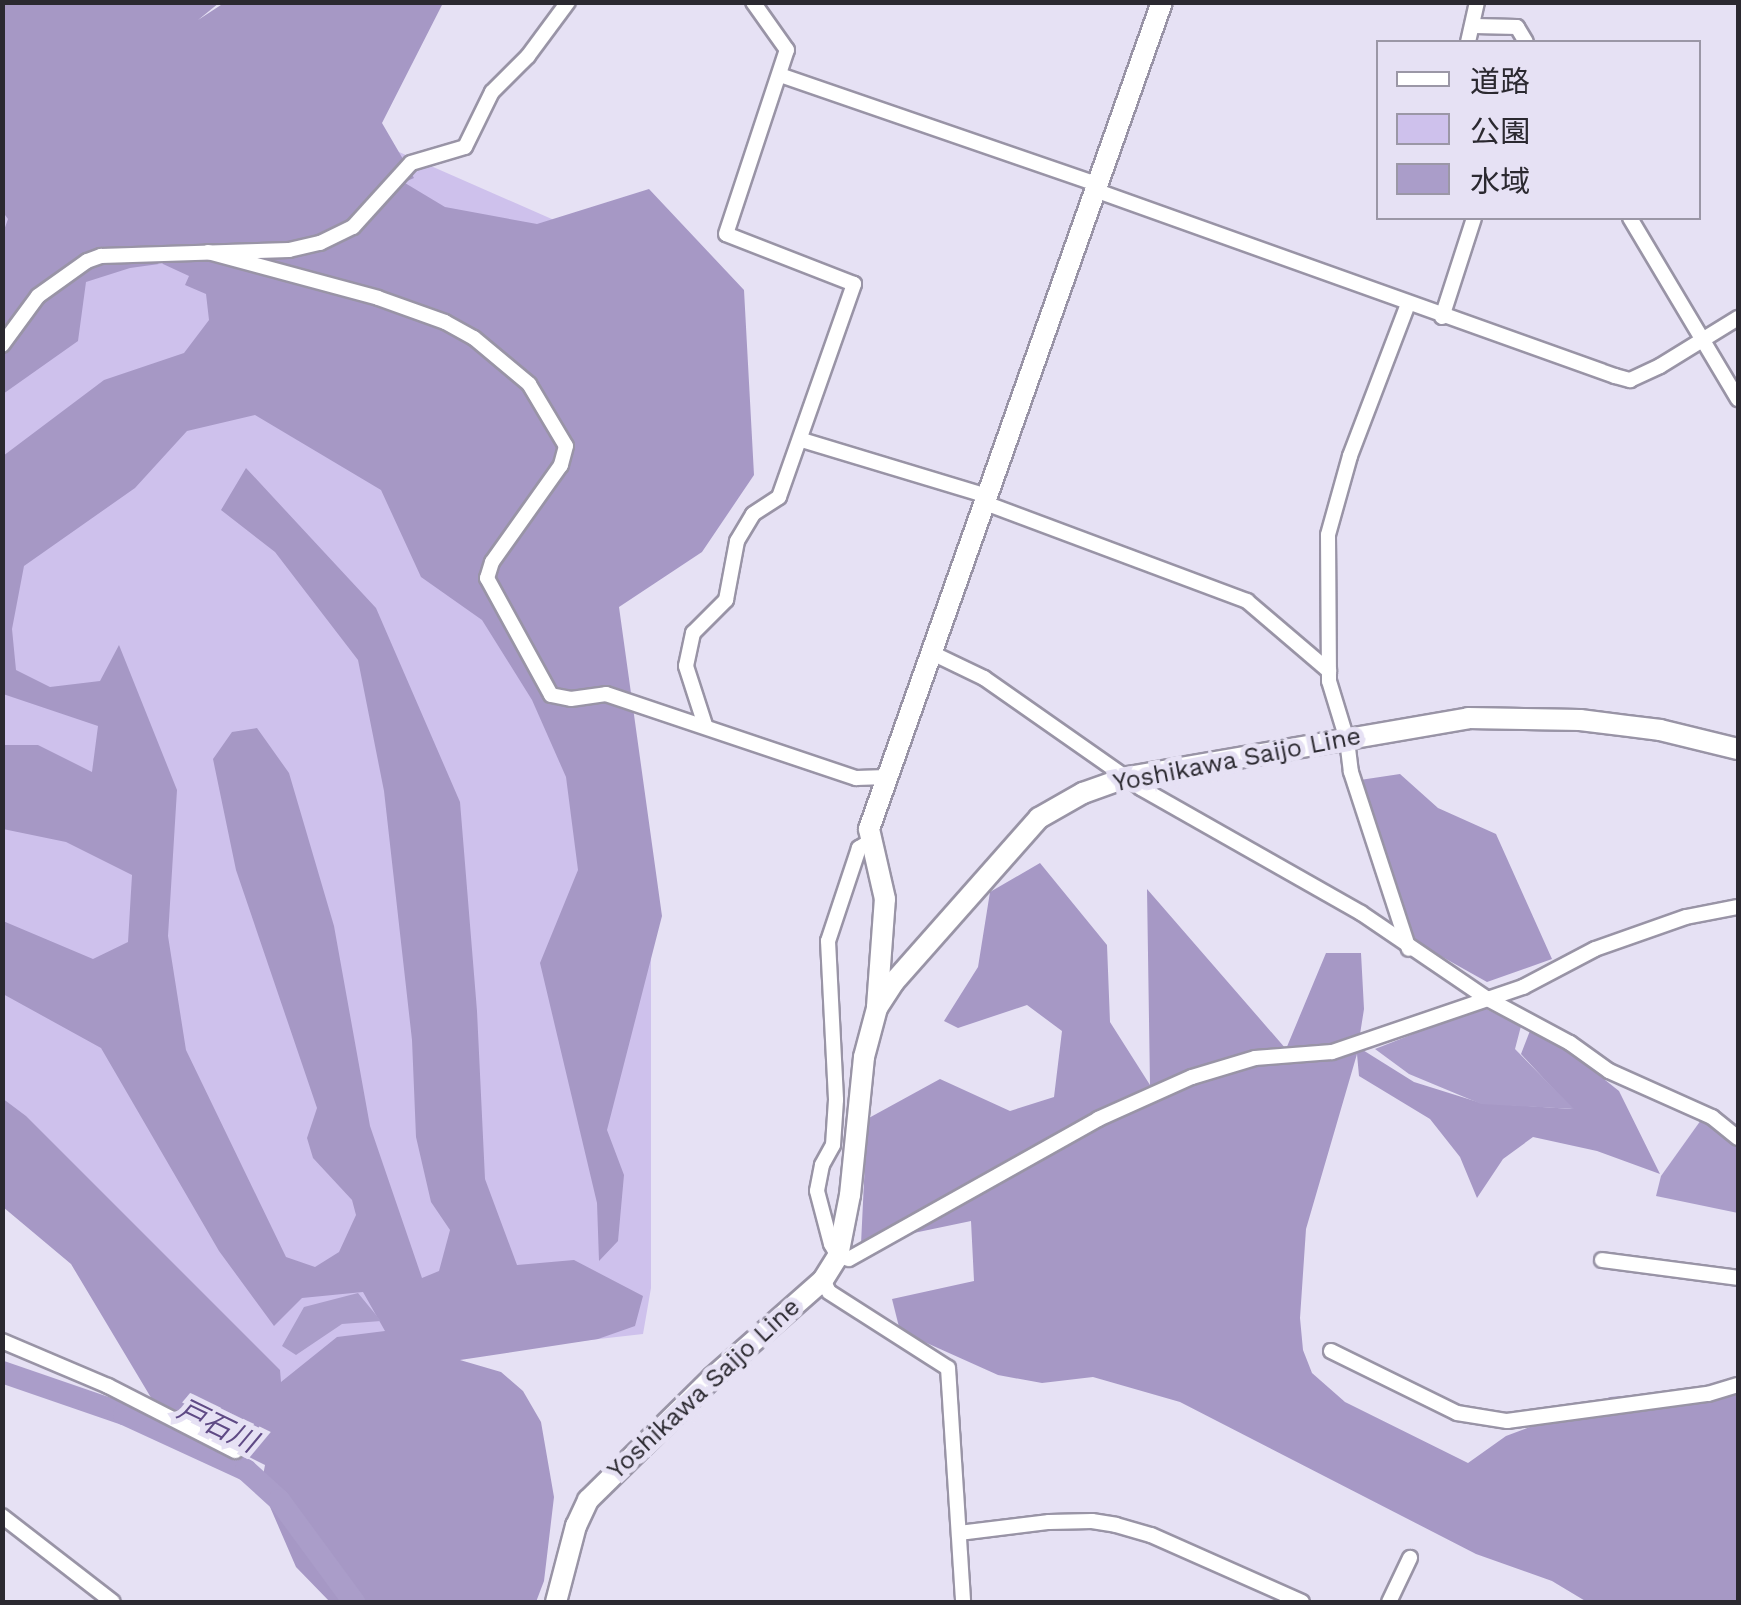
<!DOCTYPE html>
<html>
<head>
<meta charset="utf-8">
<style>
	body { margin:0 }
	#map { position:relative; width:1741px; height:1605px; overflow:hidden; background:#e6e1f4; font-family:"Work Sans","Noto Sans JP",sans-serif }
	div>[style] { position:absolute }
	.green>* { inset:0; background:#cec1ec }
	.forest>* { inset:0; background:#a698c5 }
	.water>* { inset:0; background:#aa9dc9 }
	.river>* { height:22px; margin:-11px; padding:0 11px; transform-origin:11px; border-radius:11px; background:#aa9dc9 }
	.roads { filter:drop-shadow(2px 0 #9994a6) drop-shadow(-2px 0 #9994a6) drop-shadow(0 2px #9994a6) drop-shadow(0 -2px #9994a6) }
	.street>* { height:14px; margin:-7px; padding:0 7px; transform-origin:7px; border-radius:7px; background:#fff }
	.secondary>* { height:20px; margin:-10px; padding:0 10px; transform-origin:10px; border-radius:10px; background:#fff }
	span { translate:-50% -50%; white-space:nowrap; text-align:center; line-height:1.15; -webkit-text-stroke:10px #e6e1f4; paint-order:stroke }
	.street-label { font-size:25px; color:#2b2930 }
	.water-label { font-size:28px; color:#5f4a85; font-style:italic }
	.frame { position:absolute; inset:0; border:5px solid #2b2930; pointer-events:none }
	.legend { position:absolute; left:1376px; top:40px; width:325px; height:180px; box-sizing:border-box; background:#e6e1f4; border:2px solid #9b97a6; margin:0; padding:12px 18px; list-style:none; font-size:30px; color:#2b2930 }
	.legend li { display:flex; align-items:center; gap:20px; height:50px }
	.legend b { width:50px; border:2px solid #9b97a6 }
</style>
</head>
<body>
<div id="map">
	<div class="green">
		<div style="clip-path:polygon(3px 3px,117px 28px,629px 253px,575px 631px,651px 906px,651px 1288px,643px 1334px,484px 1352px,280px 1383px,3px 1173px)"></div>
	</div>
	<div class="forest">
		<div style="clip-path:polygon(2px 3px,219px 3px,198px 20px,224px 3px,443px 3px,382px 123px,414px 178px,398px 185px,405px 183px,445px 207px,537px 224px,649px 189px,744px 290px,754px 475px,702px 552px,619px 607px,662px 916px,607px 1130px,624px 1175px,618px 1241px,599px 1261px,597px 1203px,540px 963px,578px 870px,566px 777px,532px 700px,482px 620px,421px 577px,381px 490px,255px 415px,187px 431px,135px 488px,24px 566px,12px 629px,16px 670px,50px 687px,100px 681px,119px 645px,177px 790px,168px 936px,186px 1050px,286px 1257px,315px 1267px,339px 1252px,356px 1215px,352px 1200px,313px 1158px,307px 1138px,317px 1108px,236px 870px,213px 759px,232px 732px,257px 728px,289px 773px,334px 926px,370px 1126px,422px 1278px,439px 1271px,450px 1230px,431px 1202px,416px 1137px,412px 1040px,384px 791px,358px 660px,275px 552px,221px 510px,246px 468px,376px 608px,460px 802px,477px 1011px,485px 1179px,517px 1265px,574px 1260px,643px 1296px,635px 1326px,598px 1339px,460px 1360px,501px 1372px,523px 1391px,541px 1422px,554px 1497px,544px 1581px,536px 1602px,330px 1602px,296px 1567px,261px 1486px,265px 1465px,159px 1411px,71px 1264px,3px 1207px,2px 1098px,26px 1116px,280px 1370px,281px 1382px,337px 1337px,385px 1331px,363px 1292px,302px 1298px,274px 1326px,219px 1251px,101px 1048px,3px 994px,3px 921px,93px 959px,128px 942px,132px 875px,66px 842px,3px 829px,3px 745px,38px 745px,92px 772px,98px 726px,3px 694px,3px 456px,104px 380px,184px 353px,209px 320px,206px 294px,185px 285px,189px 276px,163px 264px,155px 254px,145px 256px,159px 264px,130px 268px,86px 282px,78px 341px,3px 394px,2px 236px,8px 219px,2px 211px)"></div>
		<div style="clip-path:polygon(1400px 774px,1438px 808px,1496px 834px,1552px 959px,1487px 982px,1405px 936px,1360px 780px)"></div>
		<div style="clip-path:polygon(1040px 863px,1107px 945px,1110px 1022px,1150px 1085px,1147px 889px,1286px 1049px,1326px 953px,1361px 953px,1364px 1009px,1358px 1047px,1414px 1082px,1481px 1103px,1572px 1109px,1521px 1054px,1533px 1023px,1619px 1091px,1660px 1174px,1597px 1151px,1533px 1137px,1503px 1159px,1477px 1198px,1460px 1157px,1430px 1119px,1359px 1076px,1357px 1054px,1306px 1229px,1300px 1318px,1303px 1350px,1312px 1373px,1345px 1402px,1468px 1463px,1506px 1436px,1610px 1397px,1717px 1388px,1738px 1379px,1738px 1602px,1587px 1602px,1552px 1581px,1476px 1554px,1180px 1402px,1093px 1377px,1042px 1383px,998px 1375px,900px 1331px,892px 1299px,974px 1281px,971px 1221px,861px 1244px,867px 1119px,940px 1079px,1010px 1111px,1054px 1097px,1062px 1031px,1027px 1005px,958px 1028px,944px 1021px,978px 967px,990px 892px)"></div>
	</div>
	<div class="water">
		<div style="clip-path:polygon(1482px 1007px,1521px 1026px,1515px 1049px,1574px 1109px,1481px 1104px,1409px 1074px,1375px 1049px)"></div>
		<div style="clip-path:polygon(1701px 1120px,1738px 1147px,1738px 1213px,1656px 1196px,1661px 1176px)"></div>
		<div style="clip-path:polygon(358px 1293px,381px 1321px,342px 1324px,296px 1355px,282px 1346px,304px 1307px)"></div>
	</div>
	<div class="river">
		<div style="left:2px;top:1372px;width:129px;rotate:19deg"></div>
		<div style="left:124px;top:1414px;width:134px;rotate:24.7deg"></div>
		<div style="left:246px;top:1470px;width:45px;rotate:42.3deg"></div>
		<div style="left:279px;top:1500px;width:127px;rotate:53.7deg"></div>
	</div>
	<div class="roads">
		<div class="street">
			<div style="left:1475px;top:26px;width:42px;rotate:1.4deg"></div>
			<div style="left:1517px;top:27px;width:17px;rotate:59deg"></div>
			<div style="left:1468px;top:42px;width:41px;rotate:-77.3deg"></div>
			<div style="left:780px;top:75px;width:329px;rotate:19deg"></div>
			<div style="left:1091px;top:182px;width:16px;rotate:43deg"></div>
			<div style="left:1103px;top:193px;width:544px;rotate:19.67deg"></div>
			<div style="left:1615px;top:376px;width:16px;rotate:15deg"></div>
			<div style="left:1630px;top:380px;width:33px;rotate:-25deg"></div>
			<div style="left:1660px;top:366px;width:92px;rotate:-31.6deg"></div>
			<div style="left:1630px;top:218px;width:211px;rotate:59.2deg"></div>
			<div style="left:208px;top:252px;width:176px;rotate:15.1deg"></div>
			<div style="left:378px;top:298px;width:71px;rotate:19.7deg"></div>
			<div style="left:445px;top:322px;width:33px;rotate:29deg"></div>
			<div style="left:474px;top:338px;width:72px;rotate:39.9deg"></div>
			<div style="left:529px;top:384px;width:72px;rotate:59.2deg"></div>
			<div style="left:566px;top:446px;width:20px;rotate:105deg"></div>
			<div style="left:561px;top:465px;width:119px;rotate:125.4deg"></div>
			<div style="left:492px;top:562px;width:17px;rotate:107deg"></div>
			<div style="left:487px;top:578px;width:133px;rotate:61.3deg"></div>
			<div style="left:551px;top:695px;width:20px;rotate:11deg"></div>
			<div style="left:571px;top:699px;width:35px;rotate:-8deg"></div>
			<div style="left:606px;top:694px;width:264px;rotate:18.6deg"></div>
			<div style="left:856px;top:778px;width:31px;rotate:-2deg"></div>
			<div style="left:1408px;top:304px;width:163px;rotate:110.9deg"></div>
			<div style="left:1350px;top:456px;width:82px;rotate:105.6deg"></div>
			<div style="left:1328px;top:535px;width:146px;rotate:89.6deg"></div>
			<div style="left:1329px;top:681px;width:62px;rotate:73deg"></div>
			<div style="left:1347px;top:740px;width:32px;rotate:83deg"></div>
			<div style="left:1351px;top:772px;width:186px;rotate:71.9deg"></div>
			<div style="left:1442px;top:317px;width:104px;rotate:-72.1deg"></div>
			<div style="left:2px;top:345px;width:61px;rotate:-53.7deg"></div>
			<div style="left:38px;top:296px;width:60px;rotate:-35.5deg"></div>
			<div style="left:87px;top:261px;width:15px;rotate:-20deg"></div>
			<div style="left:101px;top:256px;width:188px;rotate:-1.8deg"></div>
			<div style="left:289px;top:250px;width:32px;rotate:-13deg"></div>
			<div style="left:320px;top:243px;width:37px;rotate:-26deg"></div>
			<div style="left:353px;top:227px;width:86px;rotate:-47.8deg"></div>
			<div style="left:411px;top:163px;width:56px;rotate:-16.5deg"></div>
			<div style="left:465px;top:147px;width:61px;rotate:-63.9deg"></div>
			<div style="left:492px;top:92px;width:51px;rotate:-45deg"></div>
			<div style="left:528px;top:56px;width:67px;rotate:-53.5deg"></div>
			<div style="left:802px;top:440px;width:194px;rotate:16.8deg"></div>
			<div style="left:985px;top:503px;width:280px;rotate:20.5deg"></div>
			<div style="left:1247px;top:601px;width:108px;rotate:40.5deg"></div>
			<div style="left:932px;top:653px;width:58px;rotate:25.7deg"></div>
			<div style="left:984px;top:678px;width:192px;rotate:35deg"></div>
			<div style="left:1141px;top:788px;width:253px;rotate:29.6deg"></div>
			<div style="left:1361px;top:913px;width:151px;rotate:34.2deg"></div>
			<div style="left:1486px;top:998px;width:95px;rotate:28.2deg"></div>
			<div style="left:1570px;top:1043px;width:48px;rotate:35.7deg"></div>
			<div style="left:1609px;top:1071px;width:113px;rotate:24.1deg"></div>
			<div style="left:1712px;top:1117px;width:33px;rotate:39deg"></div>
			<div style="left:705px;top:725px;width:62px;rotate:-107.9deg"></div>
			<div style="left:686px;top:666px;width:34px;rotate:-78deg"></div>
			<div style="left:693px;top:633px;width:47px;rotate:-45deg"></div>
			<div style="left:726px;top:600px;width:60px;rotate:-79.4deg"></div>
			<div style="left:737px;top:541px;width:31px;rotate:-59deg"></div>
			<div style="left:753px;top:514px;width:31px;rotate:-33deg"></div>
			<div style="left:779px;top:497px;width:226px;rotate:-70.6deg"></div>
			<div style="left:854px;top:284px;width:137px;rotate:-158.7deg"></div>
			<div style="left:726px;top:234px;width:194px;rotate:-71.7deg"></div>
			<div style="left:787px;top:50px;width:59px;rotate:-125.3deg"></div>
			<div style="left:869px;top:842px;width:12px;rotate:149deg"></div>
			<div style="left:859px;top:848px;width:98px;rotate:108.4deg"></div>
			<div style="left:828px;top:941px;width:159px;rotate:87.1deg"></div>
			<div style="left:836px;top:1100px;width:45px;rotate:93.8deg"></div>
			<div style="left:833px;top:1145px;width:23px;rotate:119deg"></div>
			<div style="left:822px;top:1165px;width:26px;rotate:101deg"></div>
			<div style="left:817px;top:1191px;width:55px;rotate:75.2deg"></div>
			<div style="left:831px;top:1244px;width:14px;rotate:60deg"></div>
			<div style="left:838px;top:1256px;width:11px;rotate:15deg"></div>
			<div style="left:849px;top:1259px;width:286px;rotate:-29.3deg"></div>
			<div style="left:1098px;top:1119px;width:103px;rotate:-24.1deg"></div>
			<div style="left:1192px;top:1077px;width:66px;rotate:-16.8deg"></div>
			<div style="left:1255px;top:1058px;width:77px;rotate:-4.5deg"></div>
			<div style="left:1332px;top:1052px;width:202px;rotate:-18.8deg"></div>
			<div style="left:1523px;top:987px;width:81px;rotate:-27.8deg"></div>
			<div style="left:1595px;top:949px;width:96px;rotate:-19.4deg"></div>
			<div style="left:1686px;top:917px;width:53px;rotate:-10.9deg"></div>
			<div style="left:1602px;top:1260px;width:137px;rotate:7.5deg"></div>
			<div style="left:823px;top:1280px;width:13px;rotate:63deg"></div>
			<div style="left:829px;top:1292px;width:141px;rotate:32.6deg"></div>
			<div style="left:948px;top:1368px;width:234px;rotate:86.3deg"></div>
			<div style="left:2px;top:1341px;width:115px;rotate:23deg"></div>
			<div style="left:108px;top:1386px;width:143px;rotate:27.1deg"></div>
			<div style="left:1331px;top:1351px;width:140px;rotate:26.2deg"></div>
			<div style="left:1457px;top:1413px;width:51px;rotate:9.1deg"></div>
			<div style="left:1507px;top:1421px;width:203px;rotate:-7.7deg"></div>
			<div style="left:1708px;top:1394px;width:31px;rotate:-17deg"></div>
			<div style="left:2px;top:1516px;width:140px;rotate:37.8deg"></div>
			<div style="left:959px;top:1533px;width:91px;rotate:-7deg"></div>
			<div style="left:1049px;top:1522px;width:43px;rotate:-1.3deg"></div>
			<div style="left:1092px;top:1521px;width:24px;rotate:9deg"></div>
			<div style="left:1116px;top:1525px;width:36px;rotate:16deg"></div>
			<div style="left:1151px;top:1535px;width:165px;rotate:23.9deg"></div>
			<div style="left:1389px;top:1602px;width:49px;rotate:-64.5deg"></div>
		</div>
		<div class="secondary">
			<div style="left:877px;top:1007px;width:108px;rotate:-85.8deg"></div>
			<div style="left:885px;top:899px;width:72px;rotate:-102.9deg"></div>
			<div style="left:869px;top:829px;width:877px;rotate:-70.49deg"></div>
			<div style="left:556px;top:1602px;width:79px;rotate:-75.3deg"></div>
			<div style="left:576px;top:1526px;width:29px;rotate:-65deg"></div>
			<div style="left:588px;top:1500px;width:174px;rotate:-44.5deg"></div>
			<div style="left:712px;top:1378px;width:148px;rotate:-41.4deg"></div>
			<div style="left:823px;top:1280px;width:28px;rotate:-58deg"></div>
			<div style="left:838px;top:1256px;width:62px;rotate:-78.9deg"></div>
			<div style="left:850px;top:1195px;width:139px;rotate:-84.2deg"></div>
			<div style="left:864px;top:1057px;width:51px;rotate:-75.1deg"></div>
			<div style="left:877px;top:1008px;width:31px;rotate:-57deg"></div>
			<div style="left:894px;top:982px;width:219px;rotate:-48.5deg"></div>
			<div style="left:1039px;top:818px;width:51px;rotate:-29.6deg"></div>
			<div style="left:1083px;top:793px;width:48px;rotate:-19.6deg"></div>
			<div style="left:1128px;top:777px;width:345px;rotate:-9.8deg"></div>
			<div style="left:1468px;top:718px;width:112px;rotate:1deg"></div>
			<div style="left:1580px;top:720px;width:81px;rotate:7.1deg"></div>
			<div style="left:1660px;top:730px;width:80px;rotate:13.7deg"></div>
		</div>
	</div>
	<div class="street-label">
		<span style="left:1237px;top:760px;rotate:-11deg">Yoshikawa Saijo Line</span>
		<span style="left:704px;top:1389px;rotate:-43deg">Yoshikawa Saijo Line</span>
	</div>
	<div class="water-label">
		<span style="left:217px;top:1426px;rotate:26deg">戸石川</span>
	</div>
	<div class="frame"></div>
	<ul class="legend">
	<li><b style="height:12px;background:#fff"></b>道路</li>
	<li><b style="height:28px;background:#cec1ec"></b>公園</li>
	<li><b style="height:28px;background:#aa9dc9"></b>水域</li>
	</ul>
</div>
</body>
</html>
